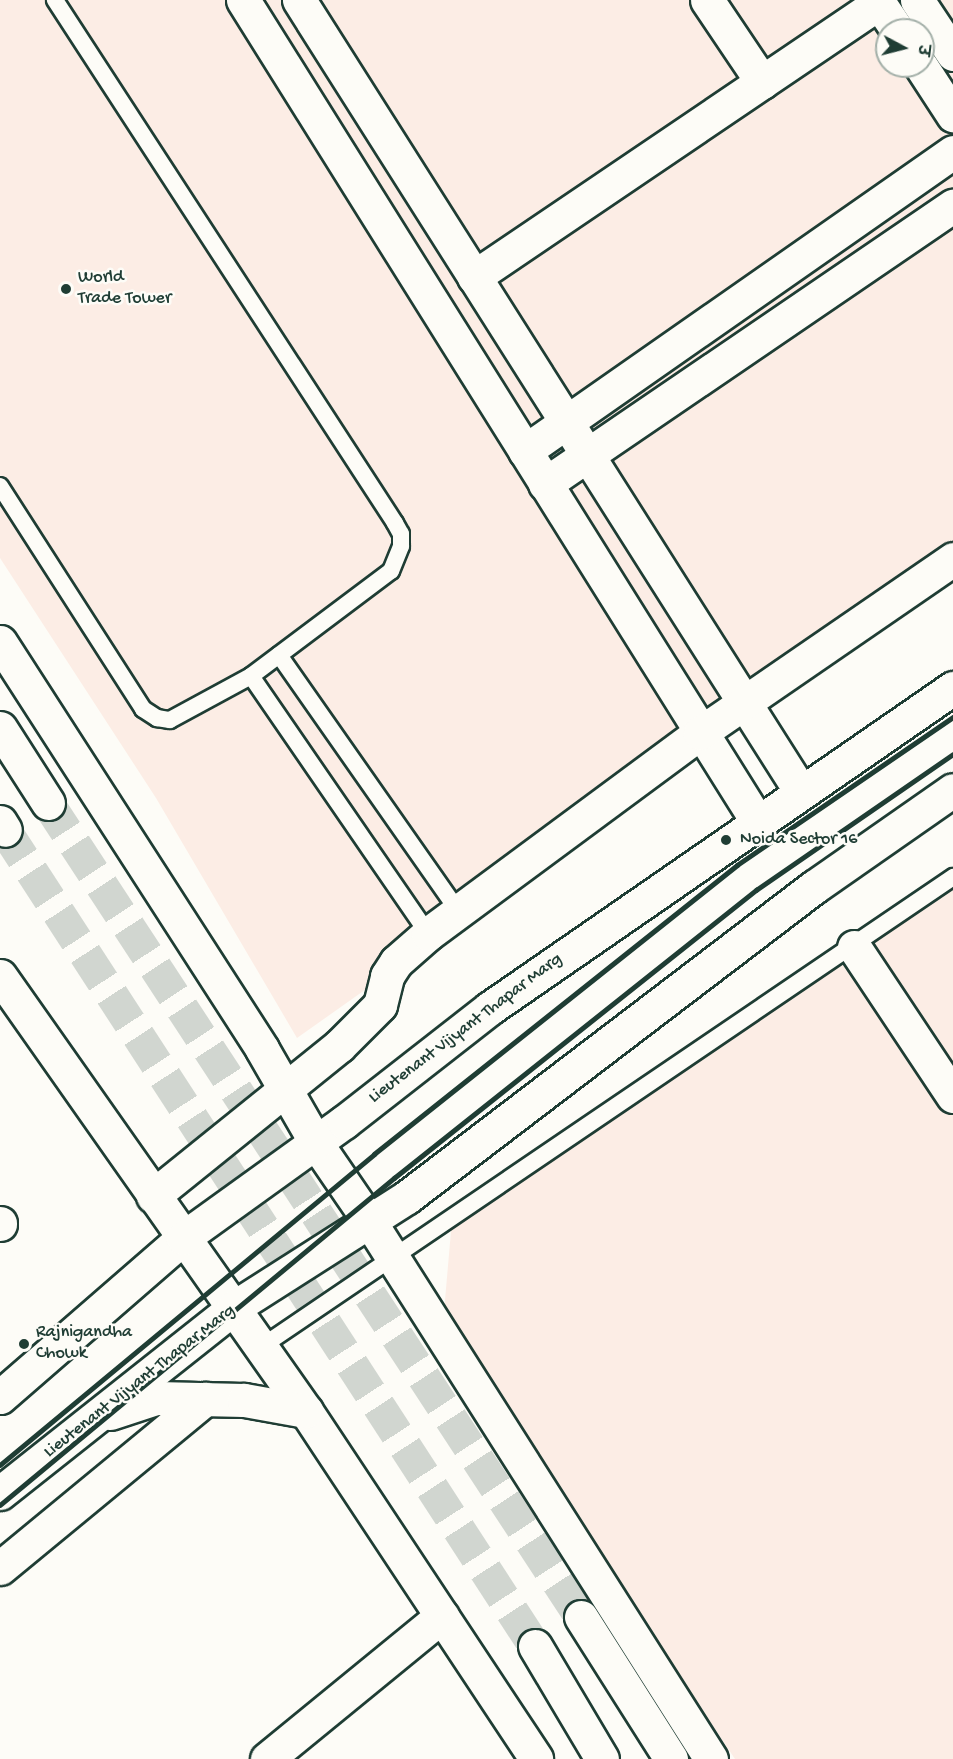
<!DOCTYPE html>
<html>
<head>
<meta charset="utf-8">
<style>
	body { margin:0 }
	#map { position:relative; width:953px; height:1759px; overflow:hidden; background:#fdfcf7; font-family:"Gochi Hand","Playpen Sans Deva",sans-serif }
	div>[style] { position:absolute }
	.built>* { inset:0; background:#fcede5 }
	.secondary-tunnel>* { height:33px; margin-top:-16.5px; transform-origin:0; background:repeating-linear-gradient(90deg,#d1d6d0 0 33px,transparent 0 49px) }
	.roads { filter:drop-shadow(2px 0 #1f3d34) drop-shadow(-2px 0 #1f3d34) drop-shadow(0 2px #1f3d34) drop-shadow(0 -2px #1f3d34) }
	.service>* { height:16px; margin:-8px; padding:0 8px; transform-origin:8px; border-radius:8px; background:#fdfcf7 }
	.minor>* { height:33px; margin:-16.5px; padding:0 16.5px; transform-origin:16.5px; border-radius:16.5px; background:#fdfcf7 }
	.tertiary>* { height:33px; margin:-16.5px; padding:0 16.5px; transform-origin:16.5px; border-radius:16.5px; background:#fdfcf7 }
	.secondary>* { height:33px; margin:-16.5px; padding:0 16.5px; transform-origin:16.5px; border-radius:16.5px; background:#fdfcf7 }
	.rail>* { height:4.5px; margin:-2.25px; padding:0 2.25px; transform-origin:2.25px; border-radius:2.25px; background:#1f3d34 }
	.dots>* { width:16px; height:16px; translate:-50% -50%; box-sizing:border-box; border:3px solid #fdfcf7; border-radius:50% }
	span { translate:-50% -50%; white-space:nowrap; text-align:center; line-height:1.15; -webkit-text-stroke:5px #fdfcf7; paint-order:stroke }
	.poi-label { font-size:18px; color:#1f3d34 }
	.left { translate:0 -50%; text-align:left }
	.street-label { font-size:18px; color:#1f3d34 }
	.north { position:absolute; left:875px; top:18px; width:60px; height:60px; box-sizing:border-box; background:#fdfcf7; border:2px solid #a4b0a9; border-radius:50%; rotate:97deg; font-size:16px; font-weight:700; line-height:24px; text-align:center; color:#1f3d34 }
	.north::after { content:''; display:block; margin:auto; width:21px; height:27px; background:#1f3d34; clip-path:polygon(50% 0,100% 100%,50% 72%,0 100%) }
</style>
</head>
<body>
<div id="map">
	<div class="built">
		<div style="clip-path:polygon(evenodd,0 0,953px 0,953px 574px,297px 1038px,156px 798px,0 558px,0 0,887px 30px,923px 30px,923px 66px,887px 66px,887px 30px)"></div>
		<div style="clip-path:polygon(953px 877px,953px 1759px,735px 1759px,443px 1323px,452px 1220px)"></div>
	</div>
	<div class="secondary-tunnel">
		<div style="left:48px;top:803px;width:973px;rotate:56.78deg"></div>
		<div style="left:5px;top:830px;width:973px;rotate:57deg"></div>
	</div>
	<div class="roads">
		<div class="service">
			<div style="left:0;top:486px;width:265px;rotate:57.3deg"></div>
			<div style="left:143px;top:709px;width:17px;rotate:33deg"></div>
			<div style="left:157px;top:718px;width:13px;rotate:9deg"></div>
			<div style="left:170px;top:720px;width:92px;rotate:-28.5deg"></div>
			<div style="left:251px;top:676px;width:175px;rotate:-36.9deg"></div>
			<div style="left:391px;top:571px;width:27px;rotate:-68deg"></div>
			<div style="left:401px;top:546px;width:12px;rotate:-90deg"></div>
			<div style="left:401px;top:534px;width:13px;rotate:-119deg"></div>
			<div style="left:395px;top:523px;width:624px;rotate:-123.03deg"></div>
			<div style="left:279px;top:655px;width:314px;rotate:55deg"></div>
			<div style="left:251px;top:676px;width:313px;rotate:55.5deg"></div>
			<div style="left:261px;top:1347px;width:837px;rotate:-34.18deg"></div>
		</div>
		<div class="minor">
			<div style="left:243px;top:0;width:969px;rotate:57.95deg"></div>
			<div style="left:299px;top:0;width:938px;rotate:57.63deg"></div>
			<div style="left:707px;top:0;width:99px;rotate:56.1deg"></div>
			<div style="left:877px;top:0;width:36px;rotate:56deg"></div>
			<div style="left:917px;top:0;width:65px;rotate:56.3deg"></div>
			<div style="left:921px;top:66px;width:59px;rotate:56.9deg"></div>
			<div style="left:474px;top:277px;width:489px;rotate:-34.1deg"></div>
			<div style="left:525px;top:451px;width:522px;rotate:-34.94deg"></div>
			<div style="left:545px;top:484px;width:494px;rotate:-34.3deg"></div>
			<div style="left:854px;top:947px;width:179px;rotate:56.4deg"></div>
			<div style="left:153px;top:1196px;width:239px;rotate:-38.9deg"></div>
			<div style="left:339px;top:1046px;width:58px;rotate:-45deg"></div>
			<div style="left:380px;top:1005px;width:30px;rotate:-76deg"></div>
			<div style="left:387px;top:976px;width:17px;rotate:-57deg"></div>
			<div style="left:396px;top:962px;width:43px;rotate:-41.2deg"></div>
			<div style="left:428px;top:934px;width:338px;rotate:-36.5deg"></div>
			<div style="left:700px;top:733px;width:307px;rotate:-34.5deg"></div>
			<div style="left:0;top:1223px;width:1px;rotate:90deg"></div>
			<div style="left:0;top:1568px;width:266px;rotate:-39.5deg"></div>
			<div style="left:267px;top:1759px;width:226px;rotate:-39.3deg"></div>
		</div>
		<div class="tertiary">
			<div style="left:0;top:642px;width:484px;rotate:57.2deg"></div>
			<div style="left:262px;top:1049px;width:108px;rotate:60.1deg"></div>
			<div style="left:316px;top:1143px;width:96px;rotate:55.6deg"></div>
			<div style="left:370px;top:1222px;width:636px;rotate:57.58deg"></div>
			<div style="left:0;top:976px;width:532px;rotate:54.88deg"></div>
			<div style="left:306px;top:1411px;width:417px;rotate:56.5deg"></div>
		</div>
		<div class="secondary">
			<div style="left:0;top:728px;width:89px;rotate:57.4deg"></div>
			<div style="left:0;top:822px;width:9px;rotate:58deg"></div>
			<div style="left:0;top:1397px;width:242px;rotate:-41deg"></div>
			<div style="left:183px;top:1238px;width:198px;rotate:-35.8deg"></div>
			<div style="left:344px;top:1122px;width:185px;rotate:-38deg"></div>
			<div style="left:490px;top:1008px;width:563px;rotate:-34.65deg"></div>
			<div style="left:110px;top:1413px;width:48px;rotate:-18.1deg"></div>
			<div style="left:156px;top:1398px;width:88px;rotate:1.3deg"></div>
			<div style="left:244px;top:1400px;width:63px;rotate:10.1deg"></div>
			<div style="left:0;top:1493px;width:298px;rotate:-38.4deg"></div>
			<div style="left:233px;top:1308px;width:206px;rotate:-32.5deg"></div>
			<div style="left:407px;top:1197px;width:512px;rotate:-37.3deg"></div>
			<div style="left:814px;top:887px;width:169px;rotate:-34.9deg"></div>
			<div style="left:581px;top:1617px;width:168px;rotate:57.6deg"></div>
			<div style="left:535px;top:1646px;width:131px;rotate:59.3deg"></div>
		</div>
	</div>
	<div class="rail">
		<div style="left:0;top:1465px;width:486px;rotate:-39.7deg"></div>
		<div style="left:374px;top:1154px;width:464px;rotate:-38.5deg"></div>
		<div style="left:737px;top:865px;width:262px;rotate:-34.4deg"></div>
		<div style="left:0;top:1505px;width:512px;rotate:-39.69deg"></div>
		<div style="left:394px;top:1178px;width:463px;rotate:-38.5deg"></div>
		<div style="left:756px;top:890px;width:239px;rotate:-34.6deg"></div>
	</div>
	<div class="dots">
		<div style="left:66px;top:289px;background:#1f3d34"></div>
		<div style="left:726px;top:840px;background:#1f3d34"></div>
		<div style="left:24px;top:1344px;background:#1f3d34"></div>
	</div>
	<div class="poi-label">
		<span class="left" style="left:78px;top:289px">World<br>Trade Tower</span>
		<span class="left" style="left:740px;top:840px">Noida Sector 16</span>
		<span class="left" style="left:36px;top:1344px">Rajnigandha<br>Chowk</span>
	</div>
	<div class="street-label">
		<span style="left:466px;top:1029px;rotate:-37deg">Lieutenant Vijyant Thapar Marg</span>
		<span style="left:140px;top:1382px;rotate:-38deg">Lieutenant Vijyant Thapar Marg</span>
	</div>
	<div class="north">उ</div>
</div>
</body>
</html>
